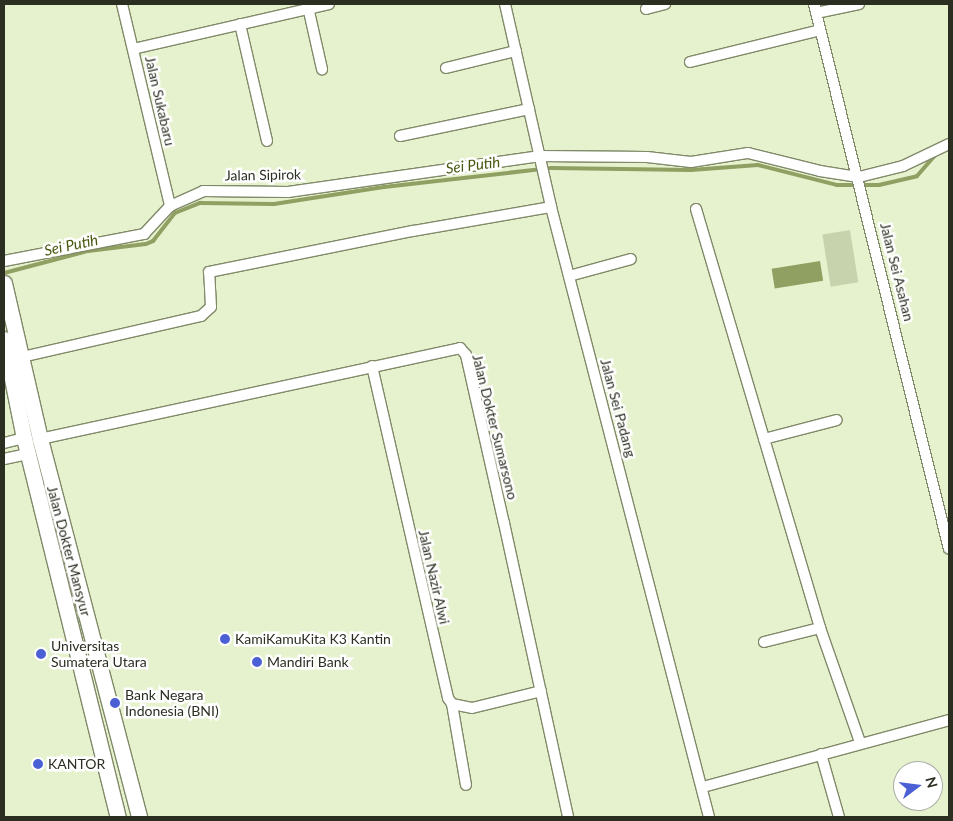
<!DOCTYPE html>
<html>
<head>
<meta charset="utf-8">
<style>
	body { margin:0 }
	#map { position:relative; width:953px; height:821px; overflow:hidden; background:#e6f2ce; font-family:Lato,sans-serif }
	div>[style] { position:absolute }
	.green>* { inset:0; background:#c7d3ac; transform-origin:0 0 }
	.water>* { inset:0; background:#8fa062; transform-origin:0 0 }
	.stream>* { height:4px; margin:-2px; padding:0 2px; transform-origin:2px; border-radius:2px; background:#8fa062 }
	.roads { filter:drop-shadow(1px 0 #808969) drop-shadow(-1px 0 #808969) drop-shadow(0 1px #808969) drop-shadow(0 -1px #808969) }
	.street>* { height:10px; margin:-5px; padding:0 5px; transform-origin:5px; border-radius:5px; background:#fff }
	.primary>* { height:15px; margin:-7.5px; padding:0 7.5px; transform-origin:7.5px; border-radius:7.5px; background:#fff }
	.dots>* { width:14px; height:14px; translate:-50% -50%; box-sizing:border-box; border:2px solid #fff; border-radius:50% }
	span { translate:-50% -50%; white-space:nowrap; text-align:center; line-height:1.15; -webkit-text-stroke:5px #fff; paint-order:stroke }
	.street-label { font-size:14px; color:#2b2f22 }
	.poi-label { font-size:14px; color:#2b2f22 }
	.left { translate:0 -50%; text-align:left }
	.water-label { font-size:15px; color:#485710; font-style:italic }
	.frame { position:absolute; inset:0; border:5px solid #2b2f22; pointer-events:none }
	.north { position:absolute; left:893px; top:761px; width:50px; height:50px; box-sizing:border-box; background:#fff; border:1px solid #aaaca7; border-radius:50%; rotate:75deg; font-size:14px; font-weight:700; line-height:20px; text-align:center; color:#2b2f22 }
	.north::after { content:''; display:block; margin:auto; width:18px; height:22px; background:#4b60d4; clip-path:polygon(50% 0,100% 100%,50% 72%,0 100%) }
</style>
</head>
<body>
<div id="map">
	<div class="green">
		<div style="left:850px;top:230px;width:53px;height:28px;rotate:81deg"></div>
	</div>
	<div class="water">
		<div style="left:820px;top:261px;width:20px;height:49px;rotate:81deg"></div>
	</div>
	<div class="stream">
		<div style="left:4px;top:273px;width:87px;rotate:-14.7deg"></div>
		<div style="left:88px;top:251px;width:58px;rotate:-6.9deg"></div>
		<div style="left:146px;top:244px;width:8px;rotate:-23deg"></div>
		<div style="left:153px;top:241px;width:36px;rotate:-52deg"></div>
		<div style="left:175px;top:213px;width:27px;rotate:-22deg"></div>
		<div style="left:200px;top:203px;width:74px;rotate:0.8deg"></div>
		<div style="left:274px;top:204px;width:111px;rotate:-8.8deg"></div>
		<div style="left:384px;top:187px;width:169px;rotate:-6.5deg"></div>
		<div style="left:552px;top:168px;width:139px;rotate:0.8deg"></div>
		<div style="left:691px;top:170px;width:67px;rotate:-4.3deg"></div>
		<div style="left:758px;top:165px;width:81px;rotate:14.2deg"></div>
		<div style="left:837px;top:185px;width:42px"></div>
		<div style="left:879px;top:185px;width:39px;rotate:-13deg"></div>
		<div style="left:917px;top:176px;width:28px;rotate:-49deg"></div>
	</div>
	<div class="roads">
		<div class="street">
			<div style="left:122px;top:4px;width:208px;rotate:76.6deg"></div>
			<div style="left:505px;top:4px;width:208px;rotate:77.2deg"></div>
			<div style="left:551px;top:207px;width:630px;rotate:75.48deg"></div>
			<div style="left:814px;top:4px;width:561px;rotate:76.09deg"></div>
			<div style="left:308px;top:7px;width:64px;rotate:77.3deg"></div>
			<div style="left:646px;top:9px;width:20px;rotate:-15deg"></div>
			<div style="left:816px;top:13px;width:44px;rotate:-11.8deg"></div>
			<div style="left:240px;top:24px;width:120px;rotate:77deg"></div>
			<div style="left:133px;top:49px;width:201px;rotate:-12.9deg"></div>
			<div style="left:690px;top:62px;width:134px;rotate:-13.8deg"></div>
			<div style="left:446px;top:68px;width:72px;rotate:-13.7deg"></div>
			<div style="left:400px;top:136px;width:132px;rotate:-11.8deg"></div>
			<div style="left:696px;top:209px;width:437px;rotate:73.5deg"></div>
			<div style="left:820px;top:628px;width:121px;rotate:70.7deg"></div>
			<div style="left:4px;top:261px;width:143px;rotate:-10.9deg"></div>
			<div style="left:144px;top:234px;width:38px;rotate:-47deg"></div>
			<div style="left:170px;top:206px;width:36px;rotate:-24deg"></div>
			<div style="left:203px;top:191px;width:85px;rotate:0.7deg"></div>
			<div style="left:288px;top:192px;width:255px;rotate:-8.1deg"></div>
			<div style="left:540px;top:156px;width:107px;rotate:0.5deg"></div>
			<div style="left:647px;top:157px;width:44px;rotate:6.5deg"></div>
			<div style="left:691px;top:162px;width:58px;rotate:-9deg"></div>
			<div style="left:748px;top:153px;width:74px;rotate:14deg"></div>
			<div style="left:820px;top:171px;width:39px;rotate:9deg"></div>
			<div style="left:859px;top:177px;width:45px;rotate:-14deg"></div>
			<div style="left:903px;top:166px;width:51px;rotate:-25.6deg"></div>
			<div style="left:569px;top:276px;width:64px;rotate:-15.3deg"></div>
			<div style="left:22px;top:357px;width:184px;rotate:-12.9deg"></div>
			<div style="left:201px;top:316px;width:13px;rotate:-42deg"></div>
			<div style="left:211px;top:307px;width:35px;rotate:-93deg"></div>
			<div style="left:209px;top:272px;width:208px;rotate:-11.4deg"></div>
			<div style="left:413px;top:231px;width:140px;rotate:-9.9deg"></div>
			<div style="left:372px;top:366px;width:341px;rotate:77.1deg"></div>
			<div style="left:448px;top:698px;width:7px;rotate:56deg"></div>
			<div style="left:452px;top:704px;width:20px;rotate:11deg"></div>
			<div style="left:472px;top:708px;width:71px;rotate:-13.8deg"></div>
			<div style="left:40px;top:439px;width:430px;rotate:-12.2deg"></div>
			<div style="left:460px;top:348px;width:9px;rotate:49deg"></div>
			<div style="left:466px;top:355px;width:172px;rotate:77.3deg"></div>
			<div style="left:504px;top:523px;width:301px;rotate:77.7deg"></div>
			<div style="left:764px;top:439px;width:75px;rotate:-14.6deg"></div>
			<div style="left:4px;top:443px;width:21px;rotate:-14deg"></div>
			<div style="left:4px;top:459px;width:24px;rotate:-12deg"></div>
			<div style="left:764px;top:642px;width:58px;rotate:-14deg"></div>
			<div style="left:452px;top:704px;width:82px;rotate:80.2deg"></div>
			<div style="left:821px;top:754px;width:66px;rotate:74.1deg"></div>
			<div style="left:703px;top:787px;width:255px;rotate:-15.2deg"></div>
		</div>
		<div class="primary">
			<div style="left:4px;top:283px;width:160px;rotate:77deg"></div>
			<div style="left:40px;top:439px;width:391px;rotate:75.3deg"></div>
			<div style="left:4px;top:339px;width:101px;rotate:78.6deg"></div>
			<div style="left:24px;top:438px;width:390px;rotate:76.1deg"></div>
		</div>
	</div>
	<div class="dots">
		<div style="left:225px;top:639px;background:#4b60d4"></div>
		<div style="left:41px;top:654px;background:#4b60d4"></div>
		<div style="left:257px;top:662px;background:#4b60d4"></div>
		<div style="left:115px;top:703px;background:#4b60d4"></div>
		<div style="left:38px;top:764px;background:#4b60d4"></div>
	</div>
	<div class="street-label">
		<span style="left:160px;top:101px;rotate:77deg">Jalan Sukabaru</span>
		<span style="left:263px;top:175px;rotate:-1deg">Jalan Sipirok</span>
		<span style="left:897px;top:272px;rotate:76deg">Jalan Sei Asahan</span>
		<span style="left:618px;top:408px;rotate:75deg">Jalan Sei Padang</span>
		<span style="left:495px;top:427px;rotate:76deg">Jalan Dokter Sumarsono</span>
		<span style="left:69px;top:551px;rotate:75deg">Jalan Dokter Mansyur</span>
		<span style="left:434px;top:577px;rotate:77deg">Jalan Nazir Alwi</span>
	</div>
	<div class="poi-label">
		<span class="left" style="left:235px;top:639px">KamiKamuKita K3 Kantin</span>
		<span class="left" style="left:51px;top:654px">Universitas<br>Sumatera Utara</span>
		<span class="left" style="left:267px;top:662px">Mandiri Bank</span>
		<span class="left" style="left:125px;top:703px">Bank Negara<br>Indonesia (BNI)</span>
		<span class="left" style="left:48px;top:764px">KANTOR</span>
	</div>
	<div class="water-label">
		<span style="left:473px;top:165px;rotate:-7deg">Sei Putih</span>
		<span style="left:71px;top:245px;rotate:-12deg">Sei Putih</span>
	</div>
	<div class="frame"></div>
	<div class="north">N</div>
</div>
</body>
</html>
